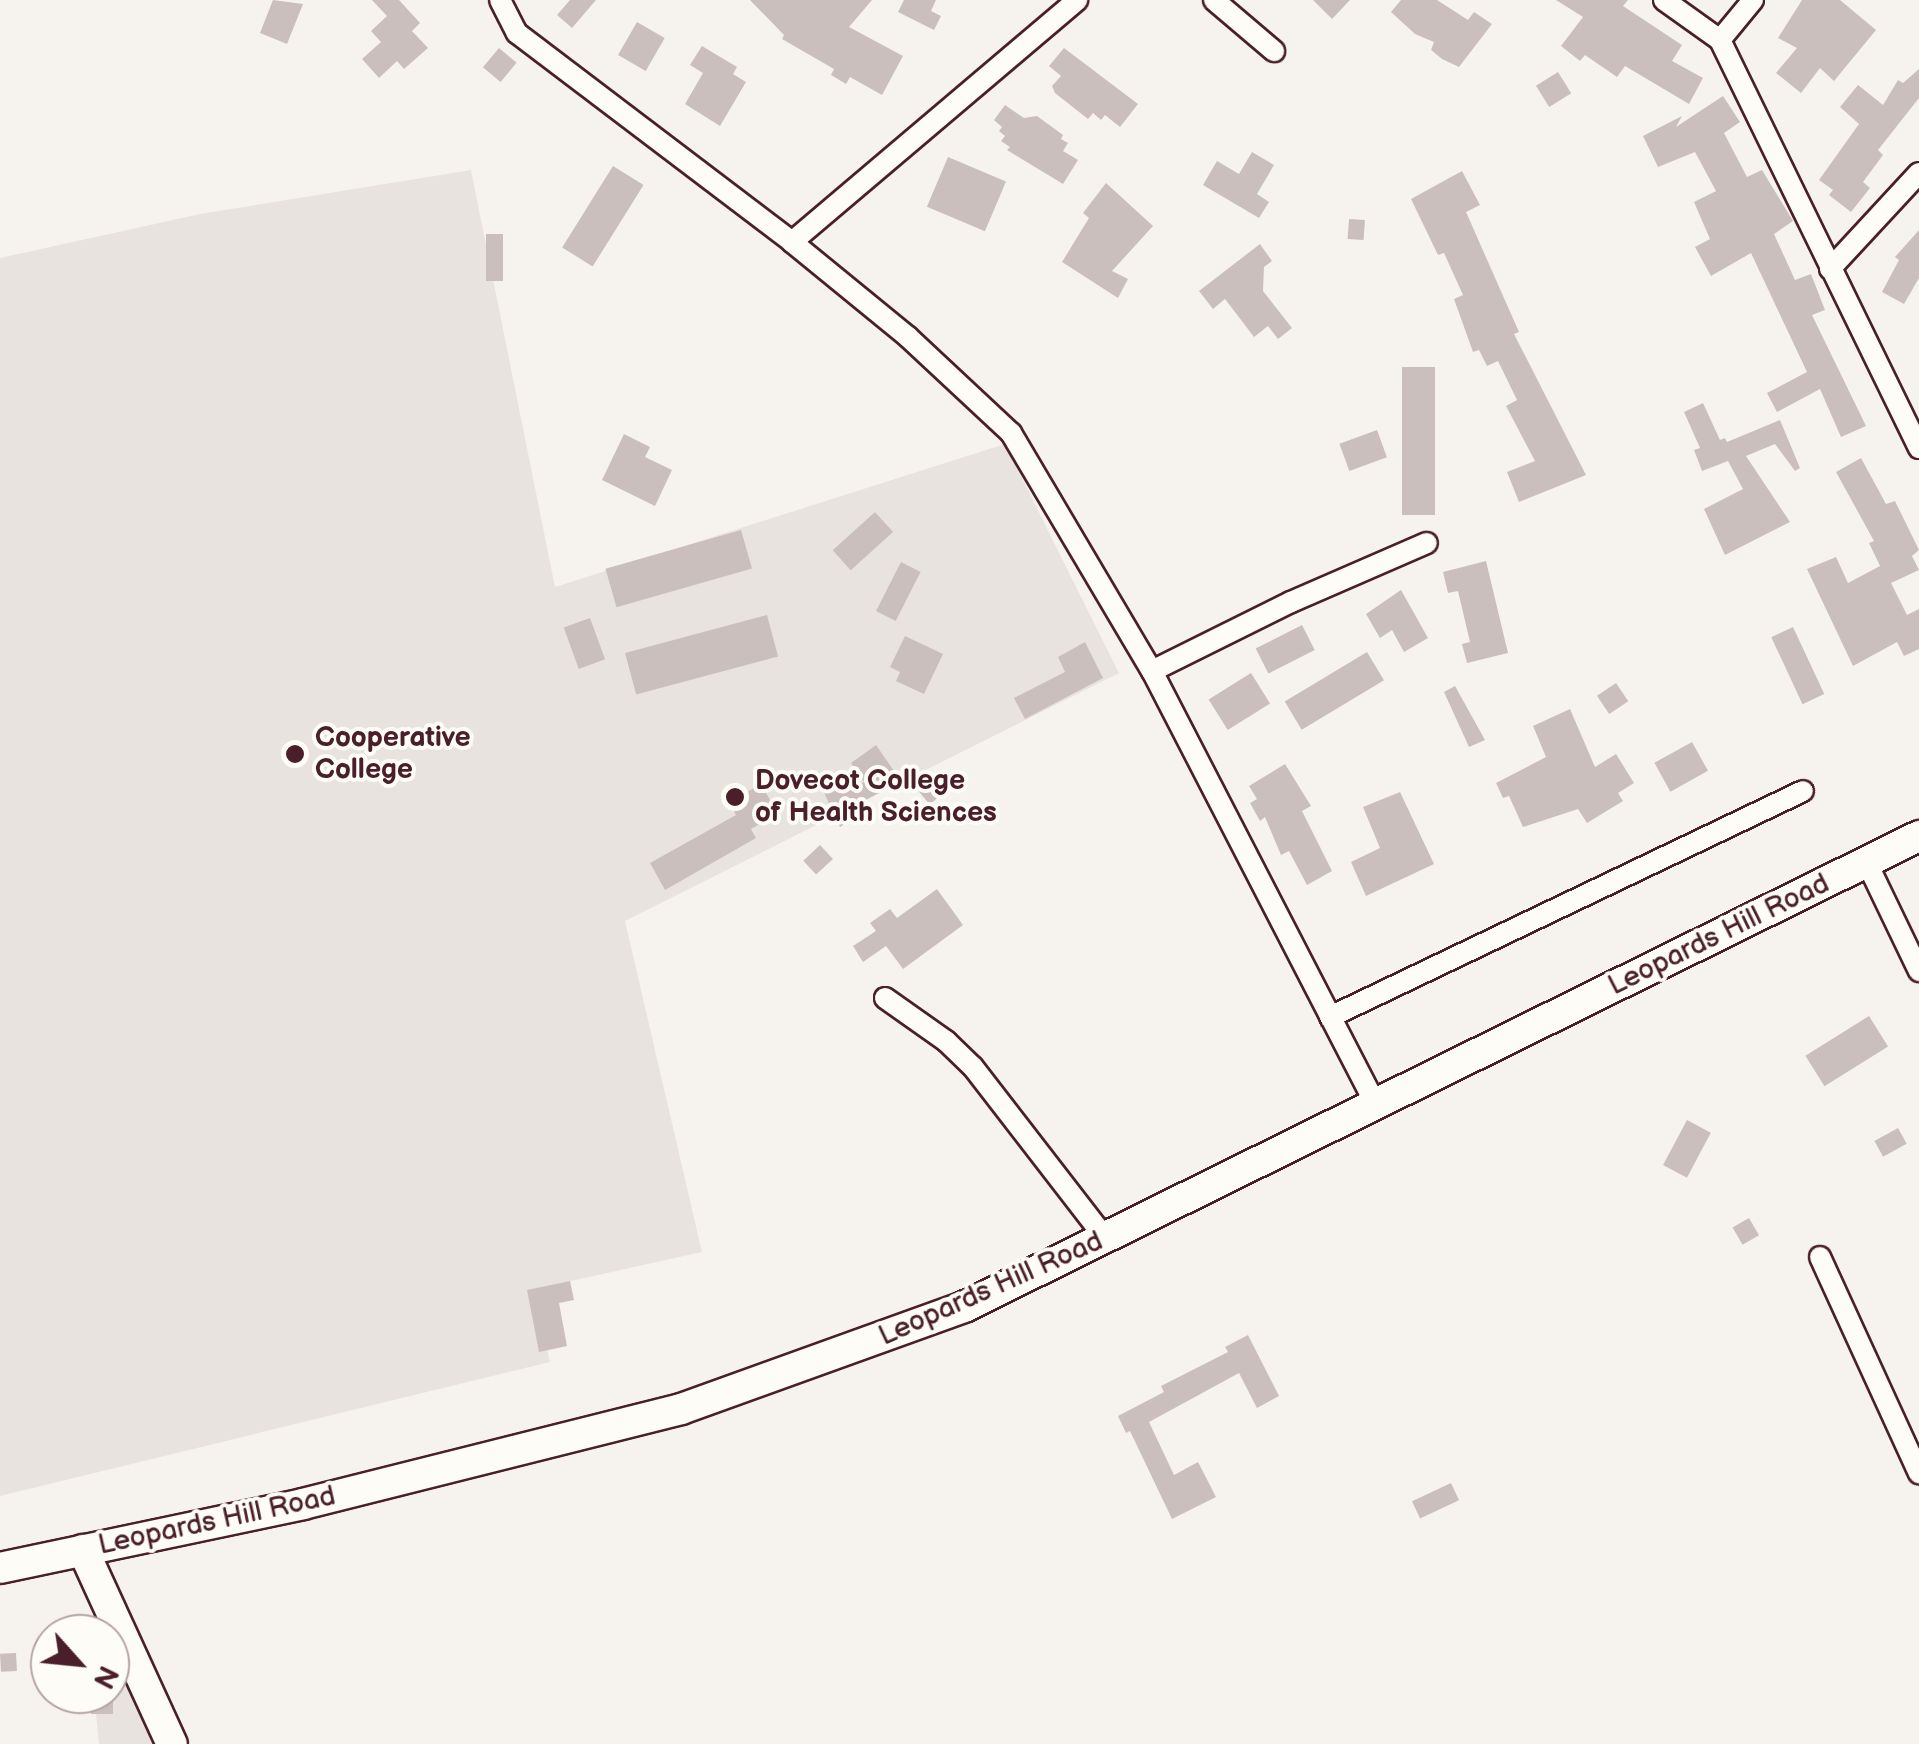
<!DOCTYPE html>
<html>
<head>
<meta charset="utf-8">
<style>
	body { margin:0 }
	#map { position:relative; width:1919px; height:1744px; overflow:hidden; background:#f6f3ef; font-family:"Balsamiq Sans",sans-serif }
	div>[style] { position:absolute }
	.built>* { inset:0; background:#e9e3e0 }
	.building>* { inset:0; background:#cbbfbe; transform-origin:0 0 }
	.roads { filter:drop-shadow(2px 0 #4a1f2b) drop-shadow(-2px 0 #4a1f2b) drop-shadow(0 2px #4a1f2b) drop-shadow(0 -2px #4a1f2b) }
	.street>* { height:20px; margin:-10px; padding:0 10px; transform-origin:10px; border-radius:10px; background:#fdfcf7 }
	.secondary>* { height:30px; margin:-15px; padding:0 15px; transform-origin:15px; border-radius:15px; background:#fdfcf7 }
	.dots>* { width:28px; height:28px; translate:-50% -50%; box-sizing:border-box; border:5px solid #fdfcf7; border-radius:50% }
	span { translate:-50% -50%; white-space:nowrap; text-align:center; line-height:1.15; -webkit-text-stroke:8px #fdfcf7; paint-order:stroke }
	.poi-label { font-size:28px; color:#4a1f2b; font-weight:700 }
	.left { translate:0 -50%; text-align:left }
	.street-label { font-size:28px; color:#4a1f2b }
	.north { position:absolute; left:30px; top:1614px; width:100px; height:100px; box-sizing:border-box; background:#fdfcf7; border:2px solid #b5a4a5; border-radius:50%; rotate:117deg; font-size:28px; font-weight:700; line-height:40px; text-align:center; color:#4a1f2b }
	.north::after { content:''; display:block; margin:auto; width:35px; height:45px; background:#4a1f2b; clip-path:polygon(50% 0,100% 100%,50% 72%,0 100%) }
</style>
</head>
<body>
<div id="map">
	<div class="built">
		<div style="clip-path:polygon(471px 170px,555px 587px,1005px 444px,1119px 673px,625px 921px,702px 1252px,535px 1289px,550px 1362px,0 1496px,0 258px,200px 214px)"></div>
		<div style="clip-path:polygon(124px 1670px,162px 1744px,99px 1744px,94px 1694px,110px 1694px,110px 1671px)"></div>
	</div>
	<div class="building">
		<div style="clip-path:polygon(273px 0,303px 4px,287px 44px,260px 33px)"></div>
		<div style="clip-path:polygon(372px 0,399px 0,420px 23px,412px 31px,428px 48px,404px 69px,397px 61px,379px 78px,362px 59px,381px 42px,371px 31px,387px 16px)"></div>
		<div style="clip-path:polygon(570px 0,596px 0,572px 28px,557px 15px)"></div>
		<div style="clip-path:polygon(750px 0,872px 0,849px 27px,903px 56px,882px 95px,850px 77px,846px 84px,831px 75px,834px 69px,782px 39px,784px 35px)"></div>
		<div style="clip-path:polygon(904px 0,936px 0,931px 11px,941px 16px,934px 30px,898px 12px)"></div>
		<div style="clip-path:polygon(1313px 0,1350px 0,1332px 19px)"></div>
		<div style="clip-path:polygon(1401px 0,1437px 0,1468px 20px,1474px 12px,1492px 24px,1459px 67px,1442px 59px,1431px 50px,1434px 42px,1415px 34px,1391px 12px)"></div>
		<div style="clip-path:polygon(1556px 0,1628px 0,1623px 6px,1682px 45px,1672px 61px,1703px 78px,1689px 104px,1625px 66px,1617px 77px,1585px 55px,1580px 61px,1561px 46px,1583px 17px)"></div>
		<div style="clip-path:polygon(1802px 0,1840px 0,1876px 30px,1834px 81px,1820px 68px,1801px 93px,1776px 73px,1797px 48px,1778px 38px)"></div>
		<div style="left:637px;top:22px;width:32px;height:38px;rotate:30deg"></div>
		<div style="clip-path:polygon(702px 46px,737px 67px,733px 74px,746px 82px,720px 126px,685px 104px,703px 73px,690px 65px)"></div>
		<div style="left:499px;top:48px;width:23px;height:25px;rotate:40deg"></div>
		<div style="clip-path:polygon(1064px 48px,1138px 104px,1120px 127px,1105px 115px,1101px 120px,1093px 113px,1088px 119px,1055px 93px,1052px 86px,1061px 76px,1049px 66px)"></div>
		<div style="clip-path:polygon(1919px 69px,1919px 98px,1878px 150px,1883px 155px,1863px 182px,1870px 188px,1851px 212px,1829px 195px,1833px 190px,1819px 180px,1859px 124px,1840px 107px,1858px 85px,1883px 105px,1898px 80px,1903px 83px)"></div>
		<div style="left:1558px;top:72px;width:25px;height:26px;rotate:58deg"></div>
		<div style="clip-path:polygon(1723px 96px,1740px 122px,1724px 133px,1747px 177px,1762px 170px,1793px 221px,1774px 234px,1795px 280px,1811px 274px,1825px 310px,1812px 315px,1866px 426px,1841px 437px,1820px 389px,1777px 412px,1767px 393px,1807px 372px,1751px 253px,1711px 276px,1695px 247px,1710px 239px,1694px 202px,1716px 191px,1695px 152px,1658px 167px,1643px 136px,1682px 116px,1676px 127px)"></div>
		<div style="clip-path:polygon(1005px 105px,1024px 118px,1037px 116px,1063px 135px,1061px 139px,1068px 143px,1063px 151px,1078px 160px,1063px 184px,1007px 150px,1010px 147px,1001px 141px,1005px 136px,999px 131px,1002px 127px,994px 120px)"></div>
		<div style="clip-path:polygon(1252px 152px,1274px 165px,1257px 194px,1269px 202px,1259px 218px,1203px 185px,1217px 161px,1239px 174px)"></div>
		<div style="left:948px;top:157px;width:63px;height:54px;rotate:23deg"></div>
		<div style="left:613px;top:166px;width:36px;height:96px;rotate:32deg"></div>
		<div style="clip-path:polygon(1462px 171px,1480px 205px,1466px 212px,1519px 332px,1514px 334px,1586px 475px,1519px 502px,1507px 472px,1535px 461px,1506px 406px,1517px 400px,1498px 361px,1487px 366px,1479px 350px,1473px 352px,1454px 299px,1463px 295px,1444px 253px,1438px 255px,1411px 199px)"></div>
		<div style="clip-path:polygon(1106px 183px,1153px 226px,1112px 271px,1128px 279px,1118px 298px,1062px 262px,1089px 218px,1083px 213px)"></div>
		<div style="left:1349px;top:219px;width:16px;height:20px;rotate:4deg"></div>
		<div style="clip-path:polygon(1919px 230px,1919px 278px,1904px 304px,1882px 292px,1899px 260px,1895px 257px)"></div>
		<div style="left:486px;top:234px;width:17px;height:47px"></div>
		<div style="clip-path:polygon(1260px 244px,1272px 261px,1264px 267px,1263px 291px,1292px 328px,1278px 339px,1268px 326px,1254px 337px,1225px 299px,1213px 309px,1199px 291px)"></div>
		<div style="left:1402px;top:367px;width:33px;height:148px"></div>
		<div style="clip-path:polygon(1703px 403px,1720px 440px,1725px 438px,1727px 442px,1780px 420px,1800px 468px,1795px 471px,1775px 444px,1746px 456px,1790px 522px,1725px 555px,1704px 509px,1743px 489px,1728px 461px,1702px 471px,1694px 450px,1700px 448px,1684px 412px)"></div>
		<div style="left:1377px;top:430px;width:29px;height:40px;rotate:70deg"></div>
		<div style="clip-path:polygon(624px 434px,650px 447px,645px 457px,672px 470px,655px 506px,602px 480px)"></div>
		<div style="clip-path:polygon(1861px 458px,1886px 504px,1895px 501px,1919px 550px,1912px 556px,1919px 570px,1891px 583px,1907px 615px,1919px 609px,1919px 649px,1904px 656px,1897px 642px,1853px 666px,1807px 569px,1836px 557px,1848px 583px,1880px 566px,1869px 543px,1874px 541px,1836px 472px)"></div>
		<div style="left:875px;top:512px;width:27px;height:57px;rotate:48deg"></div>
		<div style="left:741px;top:530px;width:40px;height:141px;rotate:74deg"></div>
		<div style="clip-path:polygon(1486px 561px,1508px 653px,1467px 663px,1462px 644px,1470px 642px,1458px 591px,1448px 593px,1443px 572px)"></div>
		<div style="left:901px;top:562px;width:22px;height:55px;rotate:27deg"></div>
		<div style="clip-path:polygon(1401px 590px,1428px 638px,1404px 652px,1392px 630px,1380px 638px,1366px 614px)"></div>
		<div style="left:767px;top:615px;width:43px;height:147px;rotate:75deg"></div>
		<div style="left:590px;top:618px;width:44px;height:28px;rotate:70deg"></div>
		<div style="left:1302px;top:625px;width:28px;height:52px;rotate:63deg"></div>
		<div style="left:1793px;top:627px;width:74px;height:24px;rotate:65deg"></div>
		<div style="clip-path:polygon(905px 636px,943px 654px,924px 694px,896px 681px,900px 672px,890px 667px)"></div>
		<div style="clip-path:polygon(1085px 642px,1103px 678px,1025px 719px,1014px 698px,1065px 672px,1058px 657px)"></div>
		<div style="left:1367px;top:652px;width:33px;height:96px;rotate:59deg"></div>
		<div style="left:1251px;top:673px;width:36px;height:50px;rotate:58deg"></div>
		<div style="left:1616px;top:683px;width:22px;height:23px;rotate:56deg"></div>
		<div style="clip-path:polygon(1455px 686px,1485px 740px,1469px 747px,1444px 692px)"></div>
		<div style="clip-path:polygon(1570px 709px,1595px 767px,1616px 754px,1634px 783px,1618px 793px,1623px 801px,1587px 823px,1578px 809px,1523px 827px,1509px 796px,1503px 798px,1496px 783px,1546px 757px,1533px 726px)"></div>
		<div style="left:1692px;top:742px;width:33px;height:43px;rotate:61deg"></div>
		<div style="clip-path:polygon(876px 745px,901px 781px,849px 809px,855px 818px,840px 827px,816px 775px,826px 770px,840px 793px,864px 782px,851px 763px)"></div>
		<div style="clip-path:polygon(1285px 764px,1311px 806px,1302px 811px,1332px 871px,1307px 885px,1289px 851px,1281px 855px,1265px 817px,1260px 821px,1250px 803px,1257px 799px,1249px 786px)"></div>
		<div style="left:928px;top:776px;width:23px;height:17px;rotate:50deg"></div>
		<div style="clip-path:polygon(761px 784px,778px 814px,751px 829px,756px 838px,665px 890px,650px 863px,736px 815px,729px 802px)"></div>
		<div style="clip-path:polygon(1400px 792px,1434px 864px,1366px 896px,1351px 862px,1380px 848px,1363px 807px)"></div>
		<div style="left:820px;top:845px;width:19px;height:23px;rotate:47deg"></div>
		<div style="clip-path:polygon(937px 889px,963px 925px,903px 969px,886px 946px,863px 962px,853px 946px,876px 931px,870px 923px,890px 909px,897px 918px)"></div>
		<div style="left:1869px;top:1016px;width:36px;height:75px;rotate:58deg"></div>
		<div style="left:1687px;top:1120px;width:27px;height:51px;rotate:28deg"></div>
		<div style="left:1898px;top:1128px;width:18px;height:27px;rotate:61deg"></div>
		<div style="left:1749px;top:1218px;width:20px;height:19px;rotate:60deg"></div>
		<div style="clip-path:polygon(570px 1281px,574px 1300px,559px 1303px,567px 1346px,539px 1352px,527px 1290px)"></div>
		<div style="clip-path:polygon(1248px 1335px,1279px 1396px,1257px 1408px,1239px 1373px,1149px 1422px,1174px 1475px,1198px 1462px,1216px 1497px,1172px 1519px,1130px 1431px,1126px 1433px,1118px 1416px,1164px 1392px,1161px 1386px,1228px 1352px,1225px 1347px)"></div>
		<div style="left:1451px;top:1483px;width:19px;height:43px;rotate:65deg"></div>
		<div style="left:16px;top:1653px;width:18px;height:16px;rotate:87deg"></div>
		<div style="left:91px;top:1694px;width:22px;height:20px"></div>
	</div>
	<div class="roads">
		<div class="street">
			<div style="left:500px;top:0;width:37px;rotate:63deg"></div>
			<div style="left:517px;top:33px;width:345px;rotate:37.2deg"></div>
			<div style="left:792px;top:242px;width:150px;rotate:39.3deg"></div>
			<div style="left:908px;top:337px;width:141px;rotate:43deg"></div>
			<div style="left:1011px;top:433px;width:277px;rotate:59.4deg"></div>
			<div style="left:1152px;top:671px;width:486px;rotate:62.7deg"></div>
			<div style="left:1214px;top:0;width:79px;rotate:40.4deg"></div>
			<div style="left:1664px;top:0;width:69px;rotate:35.5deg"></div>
			<div style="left:1753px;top:0;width:52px;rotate:129.5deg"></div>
			<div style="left:1720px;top:40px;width:454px;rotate:64deg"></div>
			<div style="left:792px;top:242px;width:374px;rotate:-40.3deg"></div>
			<div style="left:1830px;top:269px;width:131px;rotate:-47.2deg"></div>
			<div style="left:1152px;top:671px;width:155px;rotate:-26.4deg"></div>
			<div style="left:1291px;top:602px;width:148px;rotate:-23.5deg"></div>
			<div style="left:1867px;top:863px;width:120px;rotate:64.3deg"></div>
			<div style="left:885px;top:998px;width:75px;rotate:35.2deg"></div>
			<div style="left:946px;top:1041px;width:37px;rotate:44deg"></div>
			<div style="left:973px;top:1067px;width:217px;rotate:52.3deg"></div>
			<div style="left:1330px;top:1017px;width:524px;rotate:-25.54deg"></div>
			<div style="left:1820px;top:1257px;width:238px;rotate:65.4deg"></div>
		</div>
		<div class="secondary">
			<div style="left:83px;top:1550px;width:213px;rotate:65.4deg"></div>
			<div style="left:0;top:1568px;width:310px;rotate:-11.9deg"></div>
			<div style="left:303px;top:1504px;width:390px;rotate:-14.1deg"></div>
			<div style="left:681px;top:1409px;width:301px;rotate:-19.8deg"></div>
			<div style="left:964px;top:1307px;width:1065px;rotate:-26.25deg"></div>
		</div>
	</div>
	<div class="dots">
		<div style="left:295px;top:754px;background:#4a1f2b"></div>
		<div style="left:735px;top:797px;background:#4a1f2b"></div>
	</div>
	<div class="poi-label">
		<span class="left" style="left:315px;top:754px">Cooperative<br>College</span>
		<span class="left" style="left:755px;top:797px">Dovecot College<br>of Health Sciences</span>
	</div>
	<div class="street-label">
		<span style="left:1719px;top:935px;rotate:-26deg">Leopards Hill Road</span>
		<span style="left:991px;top:1289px;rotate:-24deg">Leopards Hill Road</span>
		<span style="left:217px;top:1521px;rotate:-12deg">Leopards Hill Road</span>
	</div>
	<div class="north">N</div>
</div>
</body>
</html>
